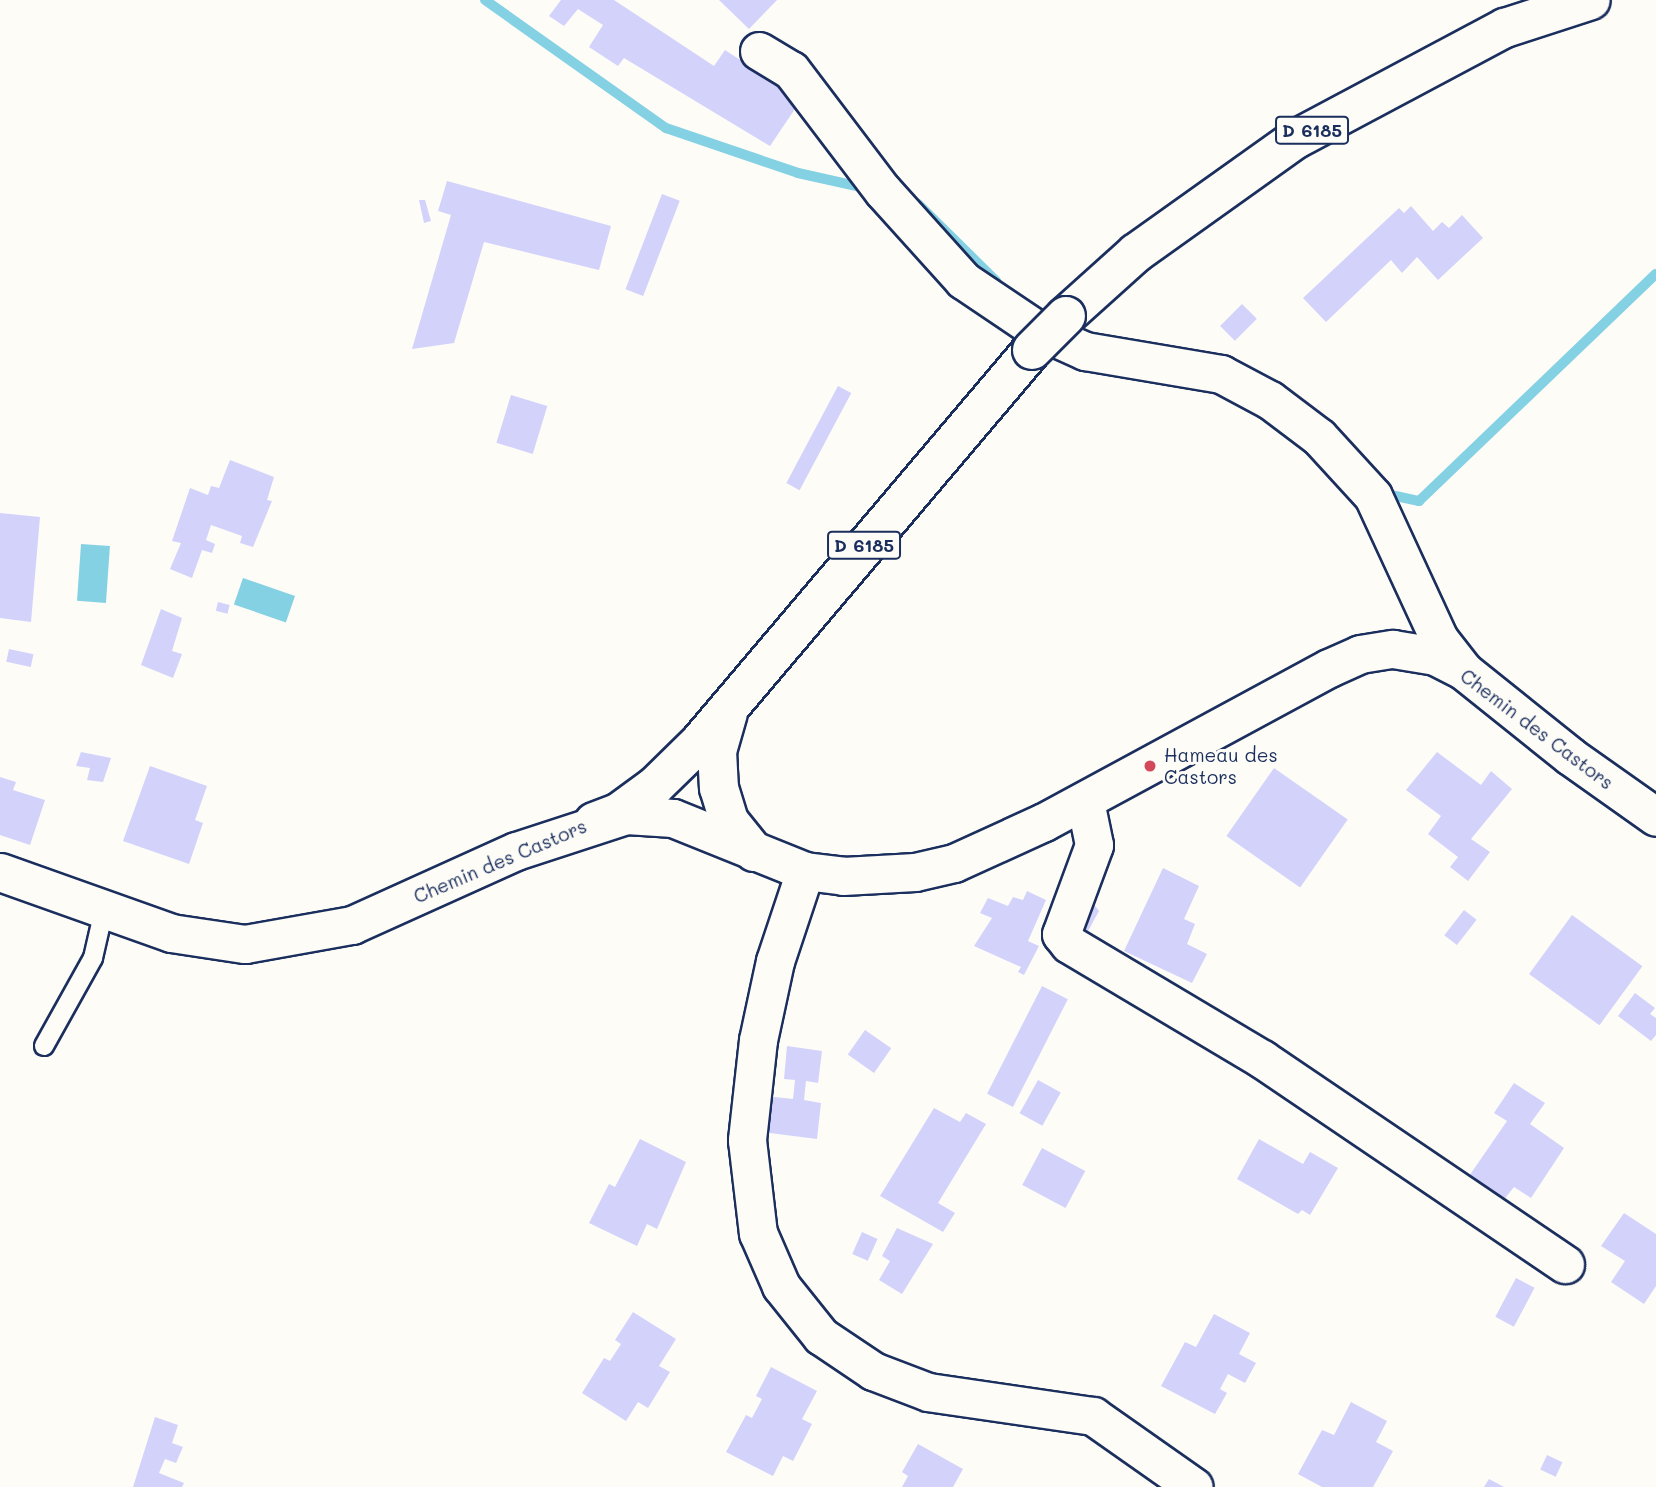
<!DOCTYPE html>
<html>
<head>
<meta charset="utf-8">
<style>
	body { margin:0 }
	#map { position:relative; width:1656px; height:1487px; overflow:hidden; background:#fdfcf7; font-family:Mali,sans-serif }
	div>[style] { position:absolute }
	.water>* { inset:0; background:#85d1e4; transform-origin:0 0 }
	.stream>* { height:10px; margin:-5px; padding:0 5px; transform-origin:5px; border-radius:5px; background:#85d1e4 }
	.building>* { inset:0; background:#d3d2fb; transform-origin:0 0 }
	.roads { filter:drop-shadow(2px 0 #1b2f5e) drop-shadow(-2px 0 #1b2f5e) drop-shadow(0 2px #1b2f5e) drop-shadow(0 -2px #1b2f5e) }
	.service>* { height:18px; margin:-9px; padding:0 9px; transform-origin:9px; border-radius:9px; background:#fdfcf7 }
	.minor>* { height:37px; margin:-18.5px; padding:0 18.5px; transform-origin:18.5px; border-radius:18.5px; background:#fdfcf7 }
	.trunk>* { height:38px; margin:-19px; padding:0 19px; transform-origin:19px; border-radius:19px; background:#fdfcf7 }
	.bridges { filter:drop-shadow(2px 0 #1b2f5e) drop-shadow(-2px 0 #1b2f5e) drop-shadow(0 2px #1b2f5e) drop-shadow(0 -2px #1b2f5e) }
	.trunk-bridge>* { height:38px; margin:-19px; padding:0 19px; transform-origin:19px; border-radius:19px; background:#fdfcf7 }
	.dots>* { width:19px; height:19px; translate:-50% -50%; box-sizing:border-box; border:4px solid #fdfcf7; border-radius:50% }
	span { translate:-50% -50%; white-space:nowrap; text-align:center; line-height:1.15; -webkit-text-stroke:6px #fdfcf7; paint-order:stroke }
	.shield-label span { padding:2px 5px; background:#fdfcf7; border:2px solid; border-radius:5px; -webkit-text-stroke-width:0 }
	.shield-label { font-size:18px; color:#1b2f5e; font-weight:700 }
	.street-label { font-size:19px; color:#1b2f5e }
	.poi-label { font-size:19px; color:#1b2f5e }
	.left { translate:0 -50%; text-align:left }
</style>
</head>
<body>
<div id="map">
	<div class="water">
		<div style="left:81px;top:544px;width:29px;height:57px;rotate:4deg"></div>
		<div style="left:243px;top:578px;width:55px;height:28px;rotate:19deg"></div>
	</div>
	<div class="stream">
		<div style="left:485px;top:0;width:222px;rotate:35.3deg"></div>
		<div style="left:666px;top:128px;width:139px;rotate:18.8deg"></div>
		<div style="left:798px;top:173px;width:74px;rotate:12.5deg"></div>
		<div style="left:918px;top:204px;width:110px;rotate:44.6deg"></div>
		<div style="left:1384px;top:486px;width:11px;rotate:52deg"></div>
		<div style="left:1391px;top:495px;width:29px;rotate:12deg"></div>
		<div style="left:1419px;top:501px;width:328px;rotate:-43.8deg"></div>
	</div>
	<div class="building">
		<div style="clip-path:polygon(561px 0,614px 0,714px 66px,725px 50px,801px 100px,770px 146px,624px 58px,618px 66px,589px 47px,603px 25px,578px 9px,564px 26px,549px 16px)"></div>
		<div style="clip-path:polygon(719px 0,777px 0,749px 29px)"></div>
		<div style="clip-path:polygon(447px 181px,611px 226px,599px 270px,484px 242px,454px 343px,412px 349px,451px 215px,438px 211px)"></div>
		<div style="left:662px;top:194px;width:19px;height:102px;rotate:21deg"></div>
		<div style="clip-path:polygon(419px 200px,425px 200px,431px 221px,424px 223px)"></div>
		<div style="clip-path:polygon(1411px 206px,1433px 231px,1442px 222px,1449px 228px,1462px 215px,1483px 238px,1438px 280px,1417px 257px,1402px 273px,1391px 260px,1326px 322px,1303px 298px,1399px 208px,1404px 213px)"></div>
		<div style="left:1242px;top:304px;width:21px;height:31px;rotate:45deg"></div>
		<div style="left:838px;top:386px;width:15px;height:110px;rotate:28deg"></div>
		<div style="left:511px;top:395px;width:38px;height:50px;rotate:17deg"></div>
		<div style="clip-path:polygon(230px 460px,274px 477px,267px 500px,272px 501px,253px 547px,240px 543px,242px 536px,211px 525px,206px 540px,215px 544px,212px 553px,202px 550px,192px 578px,170px 569px,181px 543px,172px 541px,190px 488px,208px 495px,211px 486px,219px 488px)"></div>
		<div style="clip-path:polygon(0 513px,40px 517px,31px 622px,0 618px)"></div>
		<div style="left:218px;top:602px;width:12px;height:9px;rotate:14deg"></div>
		<div style="clip-path:polygon(161px 609px,182px 618px,172px 651px,182px 654px,173px 678px,141px 665px)"></div>
		<div style="left:9px;top:649px;width:25px;height:13px;rotate:12deg"></div>
		<div style="clip-path:polygon(81px 752px,111px 758px,103px 782px,87px 780px,90px 768px,76px 766px)"></div>
		<div style="clip-path:polygon(1437px 752px,1481px 785px,1491px 771px,1512px 789px,1471px 839px,1490px 852px,1468px 881px,1450px 867px,1458px 857px,1428px 834px,1441px 816px,1406px 790px)"></div>
		<div style="clip-path:polygon(150px 766px,207px 786px,195px 820px,203px 823px,189px 864px,123px 841px)"></div>
		<div style="left:1274px;top:768px;width:90px;height:83px;rotate:35deg"></div>
		<div style="clip-path:polygon(0 777px,16px 782px,13px 790px,45px 800px,30px 845px,0 835px)"></div>
		<div style="clip-path:polygon(1163px 868px,1199px 886px,1184px 919px,1195px 924px,1187px 944px,1207px 954px,1192px 983px,1124px 951px)"></div>
		<div style="clip-path:polygon(1027px 891px,1046px 900px,1028px 941px,1039px 946px,1024px 975px,1018px 972px,1021px 967px,974px 946px,992px 918px,980px 913px,988px 898px,1008px 906px,1013px 897px,1023px 900px)"></div>
		<div style="clip-path:polygon(1092px 902px,1099px 911px,1082px 942px,1072px 920px)"></div>
		<div style="left:1464px;top:910px;width:16px;height:32px;rotate:38deg"></div>
		<div style="left:1572px;top:915px;width:87px;height:73px;rotate:36deg"></div>
		<div style="left:1042px;top:986px;width:29px;height:121px;rotate:27deg"></div>
		<div style="clip-path:polygon(1635px 993px,1655px 1008px,1650px 1014px,1656px 1018px,1656px 1035px,1651px 1041px,1618px 1016px)"></div>
		<div style="left:865px;top:1030px;width:32px;height:30px;rotate:35deg"></div>
		<div style="clip-path:polygon(787px 1046px,822px 1051px,818px 1083px,806px 1081px,804px 1100px,821px 1103px,817px 1139px,762px 1132px,766px 1096px,793px 1099px,795px 1080px,784px 1079px)"></div>
		<div style="left:1038px;top:1080px;width:26px;height:38px;rotate:29deg"></div>
		<div style="clip-path:polygon(1514px 1083px,1545px 1103px,1530px 1124px,1564px 1148px,1531px 1198px,1514px 1187px,1502px 1202px,1467px 1179px,1507px 1121px,1494px 1113px)"></div>
		<div style="clip-path:polygon(934px 1108px,960px 1122px,966px 1113px,986px 1124px,938px 1203px,955px 1213px,943px 1232px,880px 1196px)"></div>
		<div style="clip-path:polygon(640px 1139px,686px 1162px,657px 1229px,647px 1224px,637px 1246px,589px 1223px,609px 1184px,615px 1187px)"></div>
		<div style="clip-path:polygon(1259px 1139px,1303px 1164px,1310px 1152px,1338px 1168px,1310px 1215px,1302px 1210px,1298px 1214px,1237px 1179px)"></div>
		<div style="left:1042px;top:1148px;width:49px;height:42px;rotate:28deg"></div>
		<div style="clip-path:polygon(1624px 1213px,1656px 1234px,1656px 1286px,1644px 1304px,1611px 1282px,1625px 1261px,1601px 1246px)"></div>
		<div style="clip-path:polygon(897px 1228px,933px 1244px,902px 1294px,879px 1280px,890px 1261px,882px 1256px)"></div>
		<div style="left:862px;top:1232px;width:17px;height:24px;rotate:24deg"></div>
		<div style="left:1516px;top:1278px;width:21px;height:44px;rotate:28deg"></div>
		<div style="clip-path:polygon(633px 1312px,676px 1339px,659px 1366px,670px 1372px,648px 1408px,638px 1402px,626px 1421px,582px 1393px,604px 1358px,610px 1361px,621px 1344px,615px 1340px)"></div>
		<div style="clip-path:polygon(1214px 1314px,1250px 1333px,1239px 1354px,1256px 1363px,1245px 1383px,1228px 1374px,1220px 1389px,1227px 1393px,1215px 1414px,1161px 1386px,1185px 1342px,1196px 1347px)"></div>
		<div style="clip-path:polygon(771px 1367px,817px 1391px,802px 1419px,812px 1424px,793px 1461px,783px 1456px,773px 1476px,726px 1452px,746px 1415px,752px 1418px,762px 1399px,756px 1396px)"></div>
		<div style="clip-path:polygon(1351px 1402px,1387px 1421px,1376px 1442px,1393px 1451px,1373px 1487px,1322px 1487px,1298px 1474px,1322px 1430px,1334px 1435px)"></div>
		<div style="clip-path:polygon(155px 1417px,178px 1425px,172px 1443px,183px 1447px,176px 1463px,165px 1459px,159px 1473px,184px 1483px,182px 1487px,133px 1487px)"></div>
		<div style="clip-path:polygon(918px 1444px,963px 1469px,953px 1487px,902px 1487px,908px 1476px,902px 1472px)"></div>
		<div style="left:1547px;top:1455px;width:17px;height:16px;rotate:25deg"></div>
		<div style="clip-path:polygon(1489px 1479px,1504px 1487px,1484px 1487px)"></div>
	</div>
	<div class="roads">
		<div class="service">
			<div style="left:44px;top:1046px;width:101px;rotate:-60.9deg"></div>
			<div style="left:93px;top:958px;width:49px;rotate:-77.1deg"></div>
		</div>
		<div class="minor">
			<div style="left:759px;top:51px;width:37px;rotate:31deg"></div>
			<div style="left:791px;top:70px;width:152px;rotate:52.8deg"></div>
			<div style="left:883px;top:191px;width:120px;rotate:48deg"></div>
			<div style="left:963px;top:280px;width:88px;rotate:33.9deg"></div>
			<div style="left:1036px;top:329px;width:54px;rotate:24.2deg"></div>
			<div style="left:1085px;top:351px;width:138px;rotate:9.6deg"></div>
			<div style="left:1221px;top:374px;width:55px;rotate:28deg"></div>
			<div style="left:1270px;top:400px;width:61px;rotate:37.1deg"></div>
			<div style="left:1319px;top:437px;width:80px;rotate:47.5deg"></div>
			<div style="left:1373px;top:496px;width:157px;rotate:65.2deg"></div>
			<div style="left:1439px;top:639px;width:39px;rotate:52deg"></div>
			<div style="left:1085px;top:801px;width:45px;rotate:78.4deg"></div>
			<div style="left:1094px;top:845px;width:95px;rotate:110.3deg"></div>
			<div style="left:1061px;top:934px;width:13px;rotate:51deg"></div>
			<div style="left:1069px;top:944px;width:225px;rotate:30.8deg"></div>
			<div style="left:1262px;top:1059px;width:366px;rotate:34.1deg"></div>
			<div style="left:805px;top:871px;width:95px;rotate:108.4deg"></div>
			<div style="left:775px;top:961px;width:81px;rotate:102.1deg"></div>
			<div style="left:758px;top:1040px;width:101px;rotate:96.3deg"></div>
			<div style="left:747px;top:1140px;width:94px;rotate:83.3deg"></div>
			<div style="left:758px;top:1233px;width:58px;rotate:66.5deg"></div>
			<div style="left:781px;top:1286px;width:64px;rotate:51.3deg"></div>
			<div style="left:821px;top:1336px;width:63px;rotate:33.9deg"></div>
			<div style="left:873px;top:1371px;width:59px;rotate:20.9deg"></div>
			<div style="left:928px;top:1392px;width:167px;rotate:8.3deg"></div>
			<div style="left:1093px;top:1416px;width:123px;rotate:35.1deg"></div>
			<div style="left:0;top:872px;width:182px;rotate:19.6deg"></div>
			<div style="left:171px;top:933px;width:75px;rotate:8.5deg"></div>
			<div style="left:245px;top:944px;width:109px;rotate:-10.1deg"></div>
			<div style="left:352px;top:925px;width:180px;rotate:-24.3deg"></div>
			<div style="left:516px;top:851px;width:116px;rotate:-18.1deg"></div>
			<div style="left:626px;top:815px;width:47px;rotate:3.7deg"></div>
			<div style="left:673px;top:818px;width:142px;rotate:21.9deg"></div>
			<div style="left:805px;top:871px;width:38px;rotate:7deg"></div>
			<div style="left:843px;top:876px;width:72px;rotate:-3.2deg"></div>
			<div style="left:915px;top:872px;width:40px;rotate:-13deg"></div>
			<div style="left:954px;top:863px;width:99px;rotate:-24.5deg"></div>
			<div style="left:1044px;top:822px;width:324px;rotate:-28.4deg"></div>
			<div style="left:1329px;top:668px;width:34px;rotate:-24deg"></div>
			<div style="left:1360px;top:654px;width:33px;rotate:-9deg"></div>
			<div style="left:1393px;top:649px;width:43px;rotate:9.5deg"></div>
			<div style="left:1435px;top:656px;width:33px;rotate:27deg"></div>
			<div style="left:1464px;top:671px;width:136px;rotate:38.7deg"></div>
			<div style="left:1570px;top:756px;width:105px;rotate:35.3deg"></div>
		</div>
		<div class="trunk">
			<div style="left:1066px;top:316px;width:94px;rotate:-42deg"></div>
			<div style="left:1136px;top:253px;width:196px;rotate:-35.5deg"></div>
			<div style="left:1296px;top:139px;width:237px;rotate:-28deg"></div>
			<div style="left:1505px;top:28px;width:90px;rotate:-18deg"></div>
			<div style="left:728px;top:713px;width:40px;rotate:106deg"></div>
			<div style="left:717px;top:751px;width:37px;rotate:87deg"></div>
			<div style="left:719px;top:788px;width:34px;rotate:73deg"></div>
			<div style="left:729px;top:821px;width:40px;rotate:51deg"></div>
			<div style="left:594px;top:822px;width:26px;rotate:-21deg"></div>
			<div style="left:618px;top:813px;width:46px;rotate:-36.1deg"></div>
			<div style="left:655px;top:786px;width:62px;rotate:-44.3deg"></div>
			<div style="left:699px;top:743px;width:515px;rotate:-49.72deg"></div>
		</div>
	</div>
	<div class="bridges">
		<div class="trunk-bridge">
			<div style="left:1032px;top:350px;width:48px;rotate:-45deg"></div>
		</div>
	</div>
	<div class="dots">
		<div style="left:1150px;top:766px;background:#d1495b"></div>
	</div>
	<div class="shield-label">
		<span style="left:1312px;top:130px">D 6185</span>
		<span style="left:864px;top:545px">D 6185</span>
	</div>
	<div class="street-label">
		<span style="left:1537px;top:729px;rotate:37deg">Chemin des Castors</span>
		<span style="left:500px;top:861px;rotate:-23deg">Chemin des Castors</span>
	</div>
	<div class="poi-label">
		<span class="left" style="left:1164px;top:766px">Hameau des<br>Castors</span>
	</div>
</div>
</body>
</html>
